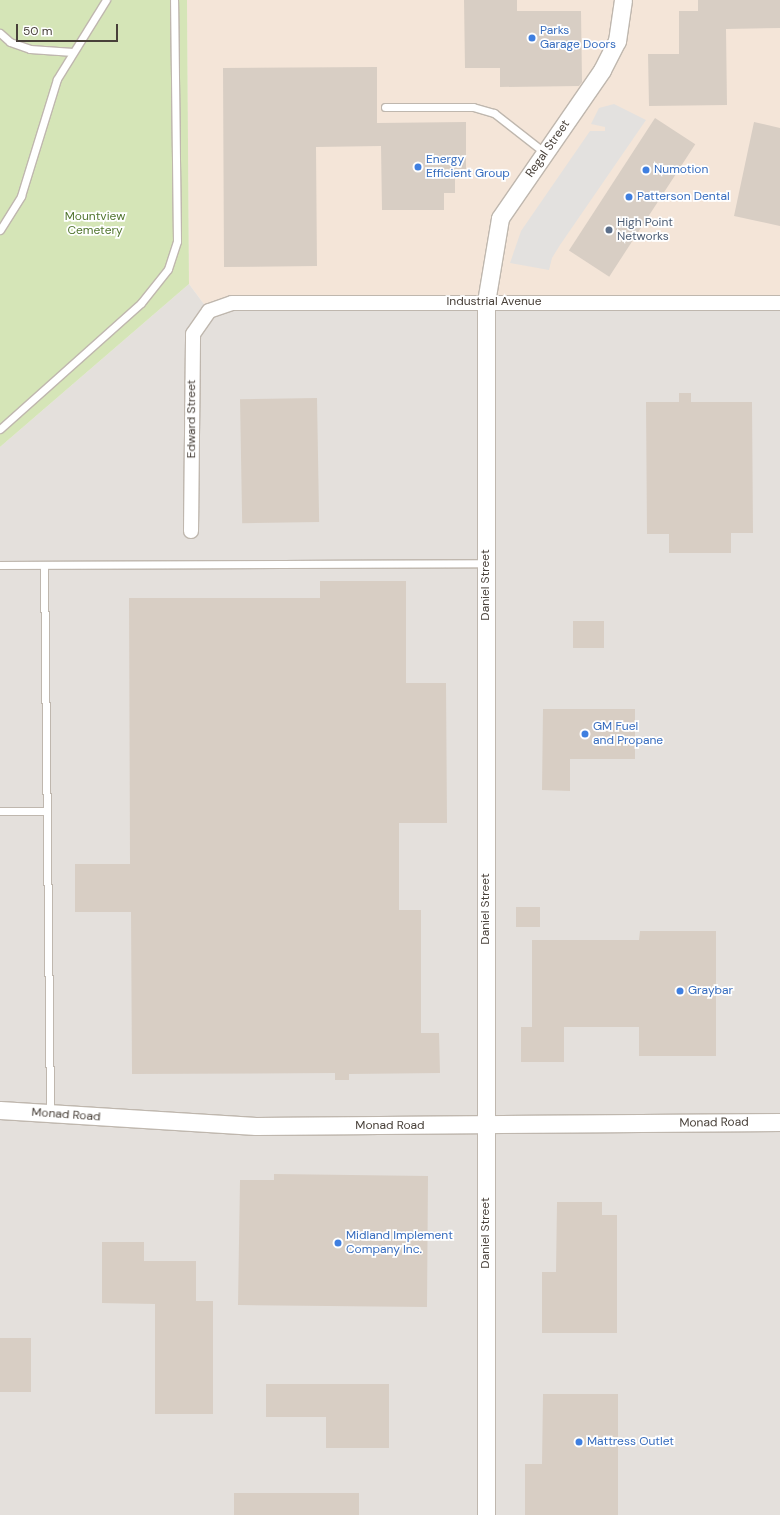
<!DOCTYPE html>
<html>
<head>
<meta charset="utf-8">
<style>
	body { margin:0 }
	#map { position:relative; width:780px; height:1515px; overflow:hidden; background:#f4f0eb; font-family:"DM Sans",sans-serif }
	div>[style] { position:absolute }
	.commercial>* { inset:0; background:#f4e5d8 }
	.industrial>* { inset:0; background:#e4e0dc }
	.green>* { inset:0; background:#d5e5b7 }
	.parking>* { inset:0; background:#e3e1df }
	.building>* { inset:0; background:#d8cec4; transform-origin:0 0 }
	.roads { filter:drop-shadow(1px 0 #bfb7ae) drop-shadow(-1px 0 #bfb7ae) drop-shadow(0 1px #bfb7ae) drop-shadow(0 -1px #bfb7ae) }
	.service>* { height:7px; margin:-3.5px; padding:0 3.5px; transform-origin:3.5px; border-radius:3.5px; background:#fff }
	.minor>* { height:14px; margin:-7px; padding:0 7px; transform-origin:7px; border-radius:7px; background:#fff }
	.tertiary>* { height:17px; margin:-8.5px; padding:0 8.5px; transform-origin:8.5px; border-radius:8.5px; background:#fff }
	.dots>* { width:11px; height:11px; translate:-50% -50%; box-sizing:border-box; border:2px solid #fff; border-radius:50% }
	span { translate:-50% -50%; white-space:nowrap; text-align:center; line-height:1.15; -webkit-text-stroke:3.5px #fff; paint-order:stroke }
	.shop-label { font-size:12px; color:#366cbe }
	.left { translate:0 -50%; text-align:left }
	.street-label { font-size:12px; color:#484039 }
	.park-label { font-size:12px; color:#527630 }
	.service-label { font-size:12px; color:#4e5e75 }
	.scale { position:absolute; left:16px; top:24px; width:102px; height:18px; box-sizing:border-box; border:2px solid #484039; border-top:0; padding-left:5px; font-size:12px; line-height:14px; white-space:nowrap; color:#484039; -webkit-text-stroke:3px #fff; paint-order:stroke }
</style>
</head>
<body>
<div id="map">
	<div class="commercial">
		<div style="clip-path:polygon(187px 0,780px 0,780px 303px,209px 311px,189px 284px)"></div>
	</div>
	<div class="industrial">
		<div style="clip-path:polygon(189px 284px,209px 311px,232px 303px,780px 303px,780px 1515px,0 1515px,0 447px)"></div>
	</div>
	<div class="green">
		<div style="clip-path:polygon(0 0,187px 0,189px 284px,0 447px)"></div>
	</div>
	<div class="parking">
		<div style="clip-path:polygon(614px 104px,646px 120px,560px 245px,552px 258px,549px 270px,510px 263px,521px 231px,590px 131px,605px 131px,605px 127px,591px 124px,599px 108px)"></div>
	</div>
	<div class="building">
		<div style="clip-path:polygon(464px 0,517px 0,517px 11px,581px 11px,582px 82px,579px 86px,500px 87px,500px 68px,465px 68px)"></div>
		<div style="clip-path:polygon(698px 0,780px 0,780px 28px,726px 29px,727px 105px,649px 106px,648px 54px,679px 54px,679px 11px,698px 11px)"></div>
		<div style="clip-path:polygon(377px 67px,377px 123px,466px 122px,466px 169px,455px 169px,455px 193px,444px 193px,444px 210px,382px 210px,381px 146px,316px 147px,317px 266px,224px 267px,223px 68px)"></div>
		<div style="left:655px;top:118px;width:48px;height:158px;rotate:33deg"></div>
		<div style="clip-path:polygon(754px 122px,780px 128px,780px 226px,734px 216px)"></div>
		<div style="clip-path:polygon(679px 393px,691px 393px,691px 402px,752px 402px,753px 533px,731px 533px,731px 553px,669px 553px,669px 534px,647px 534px,646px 402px,679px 402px)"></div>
		<div style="left:317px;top:398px;width:124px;height:77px;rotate:89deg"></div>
		<div style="clip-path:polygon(320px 581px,406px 581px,406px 683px,446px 683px,447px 823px,399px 823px,399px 910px,421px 910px,421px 1033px,439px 1033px,440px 1073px,349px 1074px,349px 1080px,335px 1080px,335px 1073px,132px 1074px,131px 912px,75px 912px,75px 864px,130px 864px,129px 598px,320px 598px)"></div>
		<div style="left:604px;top:621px;width:27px;height:31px;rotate:90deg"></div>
		<div style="clip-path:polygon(543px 709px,635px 709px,635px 759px,570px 759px,570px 791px,542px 790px)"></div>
		<div style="left:516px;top:907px;width:24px;height:20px"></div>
		<div style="clip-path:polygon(640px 931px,716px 931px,716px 1056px,639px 1056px,639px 1027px,564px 1027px,564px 1062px,521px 1062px,521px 1027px,532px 1027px,532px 940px,639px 940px)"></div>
		<div style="clip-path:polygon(274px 1174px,428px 1176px,427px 1307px,238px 1305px,240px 1180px,274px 1180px)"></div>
		<div style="clip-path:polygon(557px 1202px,602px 1202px,602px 1215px,617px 1215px,617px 1333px,542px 1333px,542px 1272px,556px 1272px)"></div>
		<div style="clip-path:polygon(102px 1242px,144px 1242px,144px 1261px,196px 1261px,196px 1301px,213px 1301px,213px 1414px,155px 1414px,155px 1304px,102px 1303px)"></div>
		<div style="left:0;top:1338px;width:31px;height:54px"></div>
		<div style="clip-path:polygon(266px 1384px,389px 1384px,389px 1448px,326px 1448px,326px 1417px,266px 1417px)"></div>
		<div style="clip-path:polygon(543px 1394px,618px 1394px,618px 1515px,525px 1515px,525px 1464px,542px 1464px)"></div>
		<div style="left:234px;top:1493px;width:125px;height:22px"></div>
	</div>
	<div class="roads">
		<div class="service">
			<div style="left:0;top:33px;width:13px;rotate:42deg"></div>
			<div style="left:10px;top:42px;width:21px;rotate:19deg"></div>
			<div style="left:30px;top:49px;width:43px;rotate:4deg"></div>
			<div style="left:385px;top:107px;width:88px"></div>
			<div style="left:473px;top:107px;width:22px;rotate:16deg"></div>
			<div style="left:494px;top:113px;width:65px;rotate:38.1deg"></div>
			<div style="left:0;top:230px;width:40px;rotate:-58deg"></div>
			<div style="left:21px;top:196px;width:122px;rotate:-72.9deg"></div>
			<div style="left:57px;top:79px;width:93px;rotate:-58.2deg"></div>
			<div style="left:0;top:429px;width:189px;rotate:-41.8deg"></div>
			<div style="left:141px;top:303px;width:43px;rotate:-51.5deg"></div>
			<div style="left:168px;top:269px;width:29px;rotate:-72deg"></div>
			<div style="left:177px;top:241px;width:241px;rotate:-90.7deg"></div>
			<div style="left:0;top:565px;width:486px;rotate:-0.2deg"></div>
			<div style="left:44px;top:565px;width:549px;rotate:89.37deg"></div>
			<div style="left:0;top:811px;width:46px"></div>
		</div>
		<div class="minor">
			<div style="left:191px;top:531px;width:197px;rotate:-89.4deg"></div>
			<div style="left:193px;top:334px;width:28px;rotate:-55deg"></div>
			<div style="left:209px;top:311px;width:24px;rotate:-19deg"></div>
			<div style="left:232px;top:303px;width:548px"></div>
		</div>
		<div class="tertiary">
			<div style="left:0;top:1110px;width:256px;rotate:3.6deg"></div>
			<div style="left:256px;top:1126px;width:524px;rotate:-0.44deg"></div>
			<div style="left:486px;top:1515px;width:1213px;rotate:-90deg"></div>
			<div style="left:486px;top:302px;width:85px;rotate:-80.5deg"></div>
			<div style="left:500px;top:218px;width:180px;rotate:-55.4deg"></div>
			<div style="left:602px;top:70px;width:33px;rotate:-63deg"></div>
			<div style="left:617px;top:41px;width:41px;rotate:-81.7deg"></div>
		</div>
	</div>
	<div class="dots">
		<div style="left:532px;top:38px;background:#3f7fe0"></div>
		<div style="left:418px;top:167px;background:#3f7fe0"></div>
		<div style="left:646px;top:170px;background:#3f7fe0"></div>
		<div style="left:629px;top:197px;background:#3f7fe0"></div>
		<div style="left:609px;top:230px;background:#5c6f8a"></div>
		<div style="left:585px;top:734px;background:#3f7fe0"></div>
		<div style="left:680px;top:991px;background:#3f7fe0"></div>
		<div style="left:338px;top:1243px;background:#3f7fe0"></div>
		<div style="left:579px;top:1442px;background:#3f7fe0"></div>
	</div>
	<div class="shop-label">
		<span class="left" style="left:540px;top:38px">Parks<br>Garage Doors</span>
		<span class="left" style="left:426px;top:167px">Energy<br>Efficient Group</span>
		<span class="left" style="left:654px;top:170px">Numotion</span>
		<span class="left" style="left:637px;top:197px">Patterson Dental</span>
		<span class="left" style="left:593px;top:734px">GM Fuel<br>and Propane</span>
		<span class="left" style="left:688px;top:991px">Graybar</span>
		<span class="left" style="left:346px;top:1243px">Midland Implement<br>Company Inc.</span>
		<span class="left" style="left:587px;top:1442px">Mattress Outlet</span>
	</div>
	<div class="street-label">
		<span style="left:548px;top:149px;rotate:-55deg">Regal Street</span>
		<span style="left:494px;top:302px">Industrial Avenue</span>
		<span style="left:192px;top:419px;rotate:-90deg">Edward Street</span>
		<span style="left:486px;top:585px;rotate:-90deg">Daniel Street</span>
		<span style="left:486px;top:909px;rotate:-90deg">Daniel Street</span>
		<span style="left:66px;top:1115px;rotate:4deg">Monad Road</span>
		<span style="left:714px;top:1123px;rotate:-1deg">Monad Road</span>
		<span style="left:390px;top:1126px">Monad Road</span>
		<span style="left:486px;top:1233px;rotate:-90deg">Daniel Street</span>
	</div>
	<div class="park-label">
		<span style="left:95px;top:224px">Mountview<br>Cemetery</span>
	</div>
	<div class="service-label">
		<span class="left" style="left:617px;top:230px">High Point<br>Networks</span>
	</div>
	<div class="scale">50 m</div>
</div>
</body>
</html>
